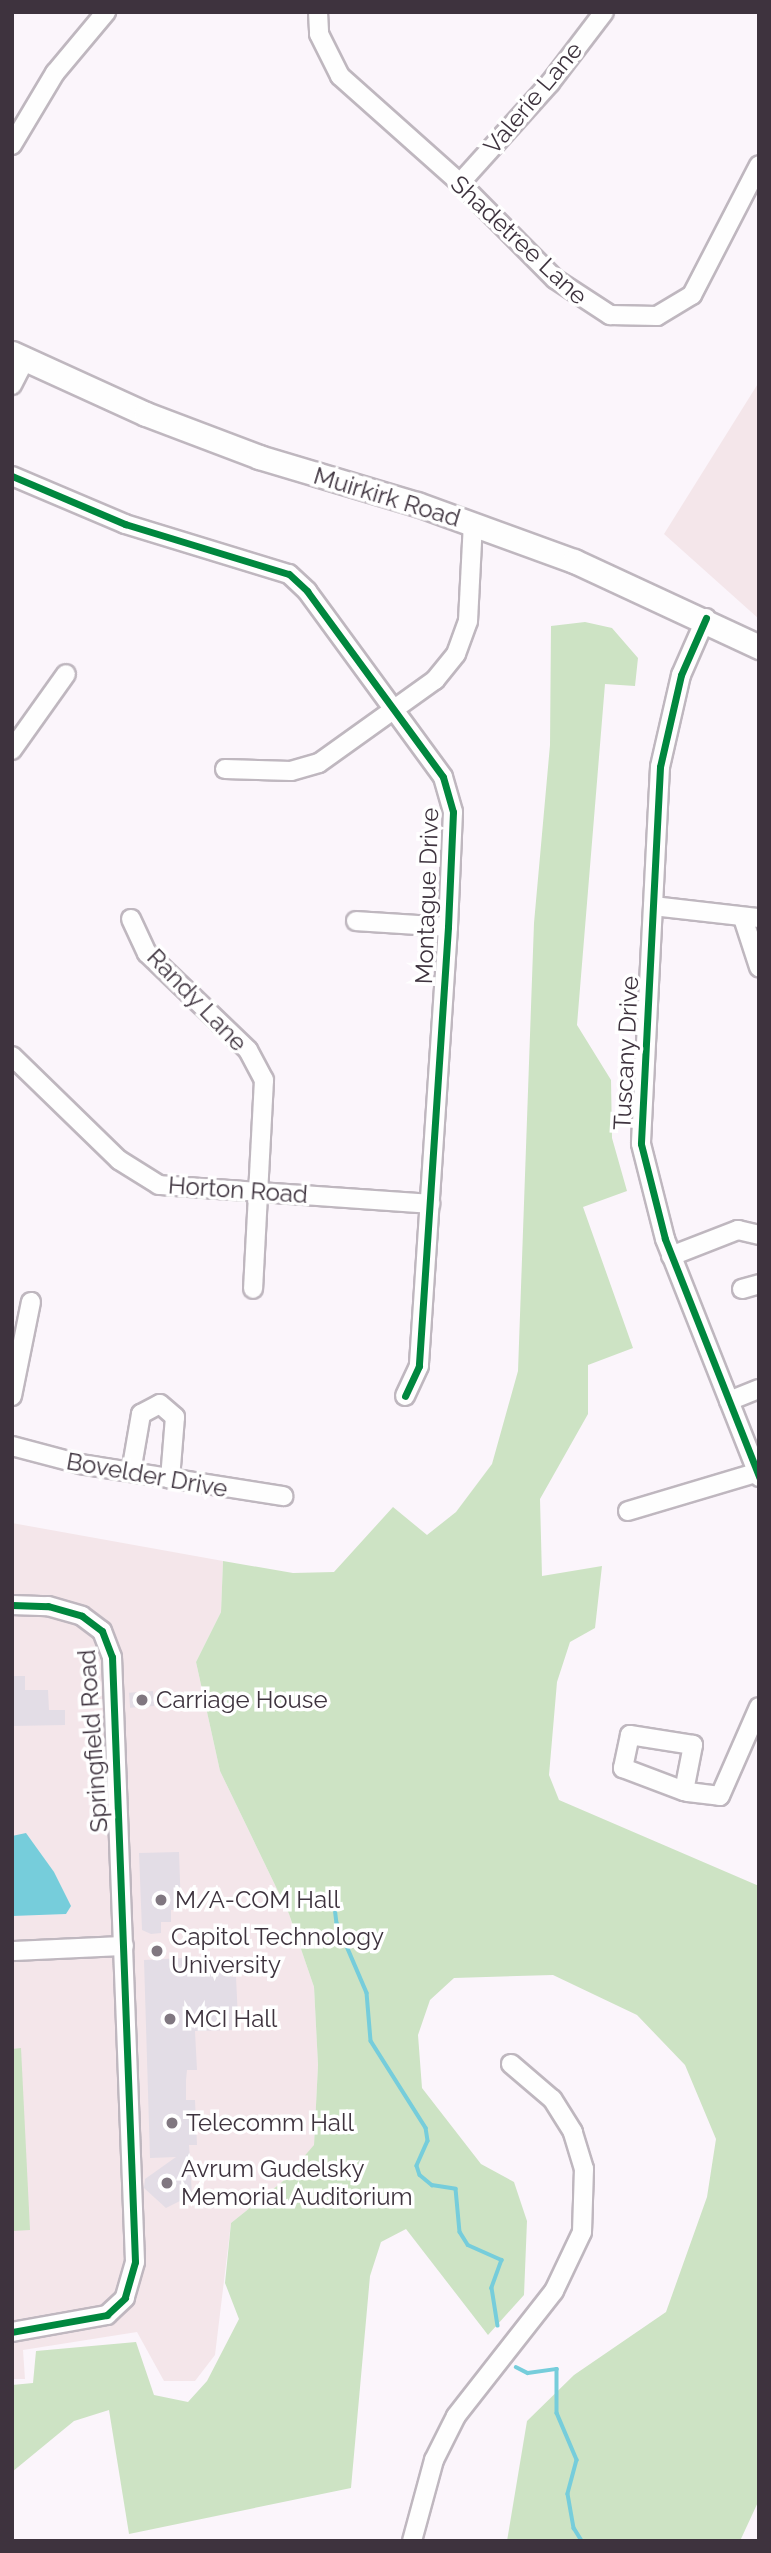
<!DOCTYPE html>
<html>
<head>
<meta charset="utf-8">
<style>
	body { margin:0 }
	#map { position:relative; width:771px; height:2553px; overflow:hidden; background:#fbf5fb; font-family:Raleway,sans-serif }
	div>[style] { position:absolute }
	.education>* { inset:0; background:#f4e6ea }
	.green>* { inset:0; background:#cde3c4 }
	.water>* { inset:0; background:#76cddb }
	.stream>* { height:3.5px; margin:-1.75px; padding:0 1.75px; transform-origin:1.75px; border-radius:1.75px; background:#76cddb }
	.building>* { inset:0; background:#e3dde6; transform-origin:0 0 }
	.roads { filter:drop-shadow(2px 0 #bfb7bf) drop-shadow(-2px 0 #bfb7bf) drop-shadow(0 2px #bfb7bf) drop-shadow(0 -2px #bfb7bf) }
	.minor>* { height:18px; margin:-9px; padding:0 9px; transform-origin:9px; border-radius:9px; background:#fefefe }
	.major>* { height:23px; margin:-11.5px; padding:0 11.5px; transform-origin:11.5px; border-radius:11.5px; background:#fefefe }
	.cycleway>* { height:7px; margin:-3.5px; padding:0 3.5px; transform-origin:3.5px; border-radius:3.5px; background:#00873e }
	.dots>* { width:19px; height:19px; translate:-50% -50%; box-sizing:border-box; border:4px solid #fff; border-radius:50% }
	span { translate:-50% -50%; white-space:nowrap; text-align:center; line-height:1.15; -webkit-text-stroke:7px #fff; paint-order:stroke }
	.street-label { font-size:24px; color:#3e333e }
	.poi-label { font-size:24px; color:#3e333e }
	.left { translate:0 -50%; text-align:left }
	.frame { position:absolute; inset:0; border:14px solid #3e333e; pointer-events:none }
</style>
</head>
<body>
<div id="map">
	<div class="education">
		<div style="clip-path:polygon(759px 382px,759px 619px,664px 534px)"></div>
		<div style="clip-path:polygon(12px 1523px,223px 1561px,221px 1612px,196px 1662px,220px 1771px,289px 1914px,314px 1987px,318px 2065px,314px 2146px,282px 2182px,231px 2223px,215px 2355px,195px 2381px,164px 2381px,137px 2332px,23px 2350px,25px 2379px,12px 2379px)"></div>
	</div>
	<div class="green">
		<div style="clip-path:polygon(585px 622px,612px 628px,638px 658px,635px 686px,605px 684px,577px 1025px,611px 1080px,612px 1138px,627px 1191px,583px 1207px,633px 1348px,588px 1365px,588px 1414px,540px 1499px,542px 1576px,602px 1566px,595px 1628px,570px 1642px,557px 1682px,549px 1775px,559px 1800px,759px 1886px,759px 2500px,740px 2541px,507px 2541px,527px 2421px,574px 2375px,666px 2312px,707px 2197px,716px 2139px,685px 2065px,637px 2015px,553px 1975px,454px 1978px,430px 2000px,418px 2035px,422px 2088px,481px 2164px,514px 2182px,527px 2221px,524px 2295px,488px 2335px,406px 2229px,381px 2242px,370px 2276px,351px 2488px,129px 2534px,109px 2410px,74px 2421px,12px 2472px,12px 2385px,33px 2383px,36px 2351px,136px 2342px,154px 2395px,188px 2402px,207px 2381px,239px 2319px,225px 2283px,231px 2223px,282px 2182px,314px 2145px,318px 2065px,314px 1987px,289px 1914px,220px 1771px,196px 1662px,221px 1612px,223px 1561px,293px 1573px,334px 1572px,393px 1507px,427px 1535px,456px 1512px,492px 1464px,518px 1371px,534px 923px,550px 745px,551px 626px)"></div>
		<div style="clip-path:polygon(21px 2048px,30px 2230px,12px 2231px,12px 2049px)"></div>
	</div>
	<div class="water">
		<div style="clip-path:polygon(26px 1833px,54px 1872px,71px 1906px,66px 1914px,12px 1916px,12px 1836px)"></div>
	</div>
	<div class="stream">
		<div style="left:333px;top:1891px;width:32px;rotate:83deg"></div>
		<div style="left:337px;top:1923px;width:76px;rotate:66.8deg"></div>
		<div style="left:367px;top:1993px;width:48px;rotate:85.2deg"></div>
		<div style="left:371px;top:2041px;width:103px;rotate:57.7deg"></div>
		<div style="left:426px;top:2128px;width:13px;rotate:81deg"></div>
		<div style="left:428px;top:2141px;width:27px;rotate:114deg"></div>
		<div style="left:417px;top:2166px;width:9px;rotate:72deg"></div>
		<div style="left:420px;top:2175px;width:16px;rotate:40deg"></div>
		<div style="left:432px;top:2185px;width:24px;rotate:9deg"></div>
		<div style="left:456px;top:2189px;width:43px;rotate:84.7deg"></div>
		<div style="left:460px;top:2232px;width:15px;rotate:58deg"></div>
		<div style="left:468px;top:2245px;width:37px;rotate:24deg"></div>
		<div style="left:502px;top:2260px;width:30px;rotate:110deg"></div>
		<div style="left:492px;top:2288px;width:38px;rotate:81deg"></div>
		<div style="left:516px;top:2367px;width:13px;rotate:27deg"></div>
		<div style="left:528px;top:2373px;width:29px;rotate:-8deg"></div>
		<div style="left:557px;top:2369px;width:44px;rotate:90deg"></div>
		<div style="left:557px;top:2413px;width:51px;rotate:66.9deg"></div>
		<div style="left:577px;top:2460px;width:35px;rotate:105deg"></div>
		<div style="left:568px;top:2494px;width:35px;rotate:80deg"></div>
		<div style="left:574px;top:2528px;width:15px;rotate:58deg"></div>
	</div>
	<div class="building">
		<div style="clip-path:polygon(12px 1676px,25px 1676px,25px 1690px,48px 1690px,49px 1710px,65px 1710px,65px 1725px,12px 1726px)"></div>
		<div style="left:153px;top:1691px;width:15px;height:24px;rotate:86deg"></div>
		<div style="clip-path:polygon(179px 1852px,181px 1910px,171px 1910px,171px 1922px,161px 1922px,161px 1933px,151px 1934px,142px 1930px,139px 1853px)"></div>
		<div style="clip-path:polygon(183px 1958px,183px 1968px,231px 1968px,231px 1977px,236px 1977px,238px 2019px,234px 2030px,195px 2031px,197px 2070px,187px 2070px,186px 2080px,186px 2100px,195px 2100px,197px 2145px,189px 2145px,192px 2195px,166px 2208px,144px 2188px,145px 2179px,176px 2157px,150px 2158px,144px 1960px)"></div>
	</div>
	<div class="roads">
		<div class="minor">
			<div style="left:318px;top:12px;width:22px;rotate:87deg"></div>
			<div style="left:319px;top:34px;width:47px;rotate:63.4deg"></div>
			<div style="left:340px;top:76px;width:161px;rotate:41.7deg"></div>
			<div style="left:460px;top:183px;width:135px;rotate:45.3deg"></div>
			<div style="left:555px;top:279px;width:66px;rotate:33.2deg"></div>
			<div style="left:610px;top:315px;width:47px;rotate:1.2deg"></div>
			<div style="left:657px;top:316px;width:41px;rotate:-31deg"></div>
			<div style="left:692px;top:295px;width:146px;rotate:-62.7deg"></div>
			<div style="left:12px;top:145px;width:84px;rotate:-59.2deg"></div>
			<div style="left:55px;top:73px;width:80px;rotate:-50.1deg"></div>
			<div style="left:460px;top:183px;width:135px;rotate:-48deg"></div>
			<div style="left:550px;top:83px;width:89px;rotate:-52.7deg"></div>
			<div style="left:12px;top:385px;width:29px;rotate:-63deg"></div>
			<div style="left:12px;top:476px;width:123px;rotate:23deg"></div>
			<div style="left:125px;top:524px;width:171px;rotate:17deg"></div>
			<div style="left:289px;top:574px;width:25px;rotate:43deg"></div>
			<div style="left:307px;top:591px;width:230px;rotate:53.8deg"></div>
			<div style="left:443px;top:777px;width:36px;rotate:74deg"></div>
			<div style="left:453px;top:812px;width:115px;rotate:92.5deg"></div>
			<div style="left:448px;top:927px;width:440px;rotate:93.8deg"></div>
			<div style="left:419px;top:1366px;width:33px;rotate:115deg"></div>
			<div style="left:706px;top:618px;width:62px;rotate:113.7deg"></div>
			<div style="left:681px;top:675px;width:94px;rotate:102.9deg"></div>
			<div style="left:660px;top:767px;width:377px;rotate:92.9deg"></div>
			<div style="left:641px;top:1144px;width:98px;rotate:75.8deg"></div>
			<div style="left:665px;top:1239px;width:256px;rotate:68.4deg"></div>
			<div style="left:12px;top:750px;width:93px;rotate:-54.6deg"></div>
			<div style="left:225px;top:769px;width:66px;rotate:1.7deg"></div>
			<div style="left:291px;top:771px;width:29px;rotate:-16deg"></div>
			<div style="left:319px;top:763px;width:143px;rotate:-35.6deg"></div>
			<div style="left:435px;top:680px;width:33px;rotate:-51deg"></div>
			<div style="left:456px;top:654px;width:35px;rotate:-70deg"></div>
			<div style="left:468px;top:621px;width:98px;rotate:-87.1deg"></div>
			<div style="left:653px;top:906px;width:107px;rotate:6.5deg"></div>
			<div style="left:743px;top:918px;width:52px;rotate:71.9deg"></div>
			<div style="left:131px;top:919px;width:38px;rotate:65deg"></div>
			<div style="left:147px;top:953px;width:140px;rotate:43.8deg"></div>
			<div style="left:248px;top:1050px;width:34px;rotate:62deg"></div>
			<div style="left:264px;top:1080px;width:209px;rotate:93deg"></div>
			<div style="left:356px;top:921px;width:92px;rotate:3.7deg"></div>
			<div style="left:12px;top:1056px;width:149px;rotate:44.2deg"></div>
			<div style="left:119px;top:1160px;width:47px;rotate:32deg"></div>
			<div style="left:159px;top:1185px;width:272px;rotate:4deg"></div>
			<div style="left:671px;top:1256px;width:72px;rotate:-21.2deg"></div>
			<div style="left:738px;top:1230px;width:22px;rotate:13deg"></div>
			<div style="left:742px;top:1289px;width:18px;rotate:-16deg"></div>
			<div style="left:12px;top:1396px;width:96px;rotate:-78.6deg"></div>
			<div style="left:729px;top:1401px;width:32px;rotate:-22deg"></div>
			<div style="left:12px;top:1446px;width:70px;rotate:14.8deg"></div>
			<div style="left:80px;top:1464px;width:206px;rotate:9deg"></div>
			<div style="left:131px;top:1472px;width:59px;rotate:-80.2deg"></div>
			<div style="left:141px;top:1414px;width:21px;rotate:-28deg"></div>
			<div style="left:160px;top:1404px;width:20px;rotate:41deg"></div>
			<div style="left:175px;top:1417px;width:62px;rotate:94.6deg"></div>
			<div style="left:628px;top:1511px;width:137px;rotate:-16.6deg"></div>
			<div style="left:12px;top:1605px;width:36px;rotate:2deg"></div>
			<div style="left:48px;top:1606px;width:35px;rotate:16deg"></div>
			<div style="left:82px;top:1616px;width:25px;rotate:37deg"></div>
			<div style="left:102px;top:1631px;width:28px;rotate:69deg"></div>
			<div style="left:112px;top:1657px;width:605px;rotate:87.82deg"></div>
			<div style="left:135px;top:2262px;width:37px;rotate:106deg"></div>
			<div style="left:125px;top:2298px;width:25px;rotate:137deg"></div>
			<div style="left:107px;top:2315px;width:97px;rotate:169.9deg"></div>
			<div style="left:684px;top:1791px;width:47px;rotate:-78.9deg"></div>
			<div style="left:693px;top:1745px;width:64px;rotate:-171deg"></div>
			<div style="left:630px;top:1735px;width:34px;rotate:102deg"></div>
			<div style="left:623px;top:1768px;width:65px;rotate:20.7deg"></div>
			<div style="left:684px;top:1791px;width:4px;rotate:14deg"></div>
			<div style="left:688px;top:1792px;width:32px;rotate:7deg"></div>
			<div style="left:720px;top:1796px;width:97px;rotate:-66.3deg"></div>
			<div style="left:12px;top:1951px;width:112px;rotate:-2.6deg"></div>
			<div style="left:412px;top:2541px;width:84px;rotate:-74.8deg"></div>
			<div style="left:434px;top:2460px;width:49px;rotate:-63.4deg"></div>
			<div style="left:456px;top:2416px;width:159px;rotate:-51.9deg"></div>
			<div style="left:554px;top:2291px;width:65px;rotate:-64.6deg"></div>
			<div style="left:582px;top:2232px;width:63px;rotate:-88.2deg"></div>
			<div style="left:584px;top:2169px;width:39px;rotate:-107deg"></div>
			<div style="left:573px;top:2132px;width:39px;rotate:-122deg"></div>
			<div style="left:552px;top:2099px;width:54px;rotate:-139.5deg"></div>
		</div>
		<div class="major">
			<div style="left:12px;top:353px;width:147px;rotate:24.5deg"></div>
			<div style="left:146px;top:414px;width:121px;rotate:20.8deg"></div>
			<div style="left:259px;top:457px;width:165px;rotate:16.6deg"></div>
			<div style="left:417px;top:504px;width:167px;rotate:20deg"></div>
			<div style="left:574px;top:561px;width:204px;rotate:24.9deg"></div>
		</div>
	</div>
	<div class="cycleway">
		<div style="left:12px;top:476px;width:123px;rotate:23deg"></div>
		<div style="left:125px;top:524px;width:171px;rotate:17deg"></div>
		<div style="left:289px;top:574px;width:25px;rotate:43deg"></div>
		<div style="left:307px;top:591px;width:230px;rotate:53.8deg"></div>
		<div style="left:443px;top:777px;width:36px;rotate:74deg"></div>
		<div style="left:453px;top:812px;width:115px;rotate:92.5deg"></div>
		<div style="left:448px;top:927px;width:440px;rotate:93.8deg"></div>
		<div style="left:419px;top:1366px;width:33px;rotate:115deg"></div>
		<div style="left:706px;top:618px;width:62px;rotate:113.7deg"></div>
		<div style="left:681px;top:675px;width:94px;rotate:102.9deg"></div>
		<div style="left:660px;top:767px;width:377px;rotate:92.9deg"></div>
		<div style="left:641px;top:1144px;width:98px;rotate:75.8deg"></div>
		<div style="left:665px;top:1239px;width:256px;rotate:68.4deg"></div>
		<div style="left:12px;top:1605px;width:36px;rotate:2deg"></div>
		<div style="left:48px;top:1606px;width:35px;rotate:16deg"></div>
		<div style="left:82px;top:1616px;width:25px;rotate:37deg"></div>
		<div style="left:102px;top:1631px;width:28px;rotate:69deg"></div>
		<div style="left:112px;top:1657px;width:605px;rotate:87.82deg"></div>
		<div style="left:135px;top:2262px;width:37px;rotate:106deg"></div>
		<div style="left:125px;top:2298px;width:25px;rotate:137deg"></div>
		<div style="left:107px;top:2315px;width:97px;rotate:169.9deg"></div>
	</div>
	<div class="dots">
		<div style="left:142px;top:1700px;background:#807780"></div>
		<div style="left:161px;top:1900px;background:#807780"></div>
		<div style="left:157px;top:1951px;background:#807780"></div>
		<div style="left:170px;top:2019px;background:#807780"></div>
		<div style="left:172px;top:2123px;background:#807780"></div>
		<div style="left:167px;top:2183px;background:#807780"></div>
	</div>
	<div class="street-label">
		<span style="left:533px;top:98px;rotate:-50deg">Valerie Lane</span>
		<span style="left:519px;top:240px;rotate:43deg">Shadetree Lane</span>
		<span style="left:387px;top:497px;rotate:17deg">Muirkirk Road</span>
		<span style="left:427px;top:896px;rotate:-88deg">Montague Drive</span>
		<span style="left:197px;top:1000px;rotate:46deg">Randy Lane</span>
		<span style="left:626px;top:1053px;rotate:-87deg">Tuscany Drive</span>
		<span style="left:238px;top:1190px;rotate:4deg">Horton Road</span>
		<span style="left:147px;top:1475px;rotate:10deg">Bovelder Drive</span>
		<span style="left:93px;top:1741px;rotate:-94deg">Springfield Road</span>
	</div>
	<div class="poi-label">
		<span class="left" style="left:156px;top:1700px">Carriage House</span>
		<span class="left" style="left:175px;top:1900px">M/A-COM Hall</span>
		<span class="left" style="left:171px;top:1951px">Capitol Technology<br>University</span>
		<span class="left" style="left:184px;top:2019px">MCI Hall</span>
		<span class="left" style="left:186px;top:2123px">Telecomm Hall</span>
		<span class="left" style="left:181px;top:2183px">Avrum Gudelsky<br>Memorial Auditorium</span>
	</div>
	<div class="frame"></div>
</div>
</body>
</html>
